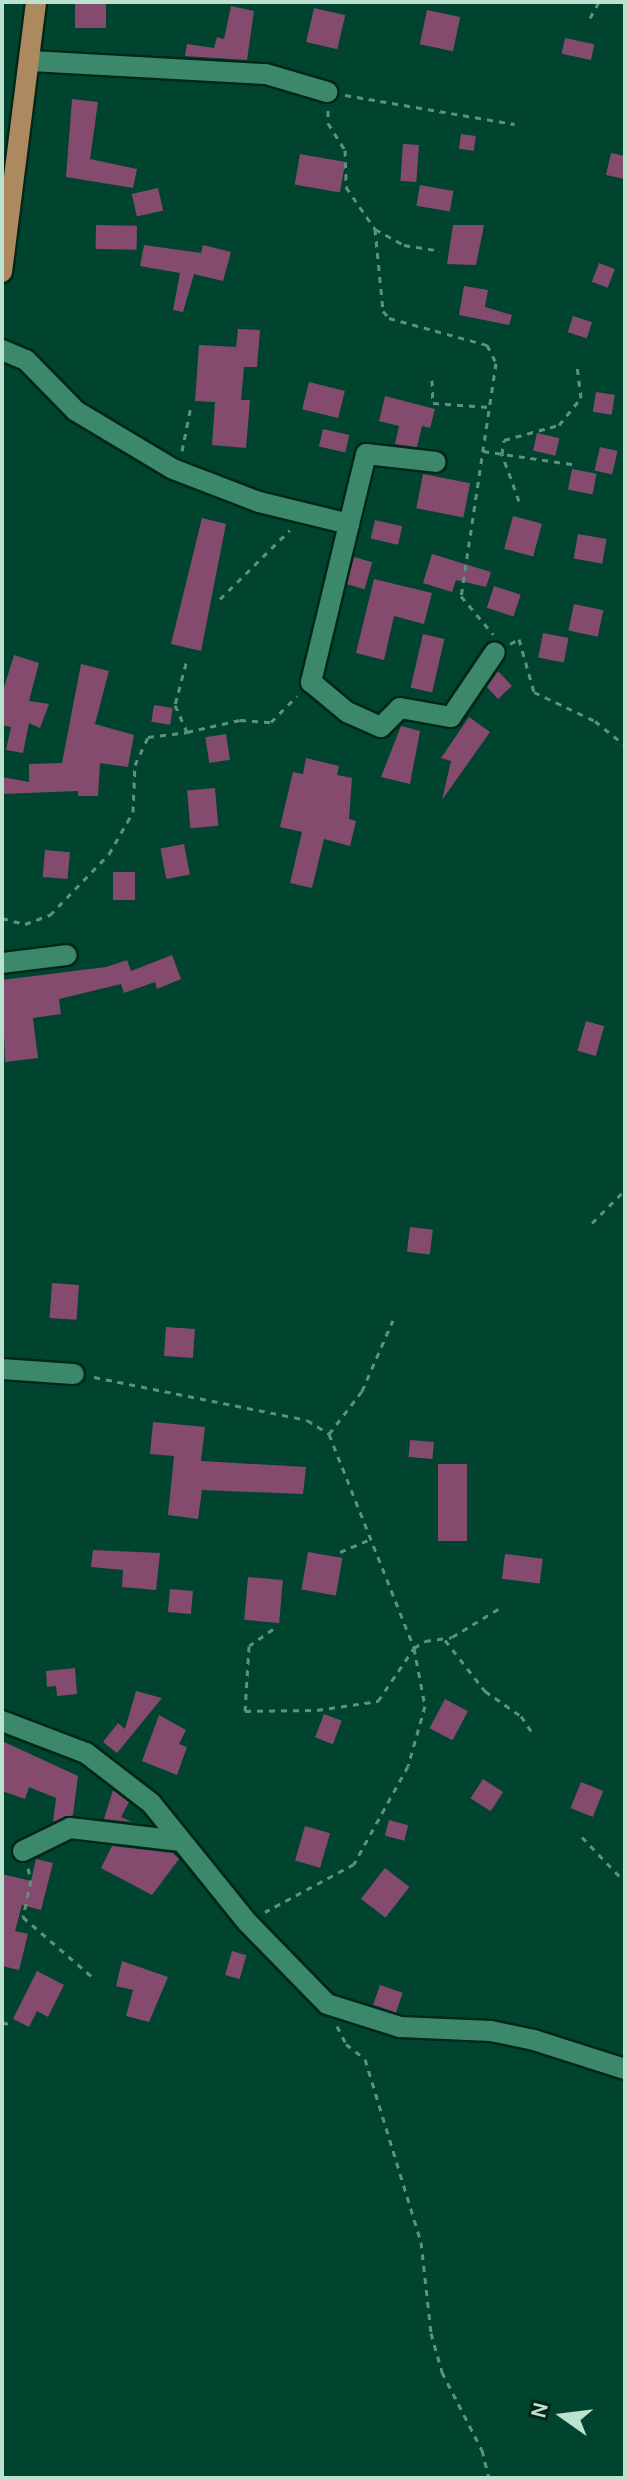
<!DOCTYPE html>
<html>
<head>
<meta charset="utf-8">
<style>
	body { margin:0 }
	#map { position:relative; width:627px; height:2480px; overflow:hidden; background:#00432e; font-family:Karla,sans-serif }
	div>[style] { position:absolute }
	.building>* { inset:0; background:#854b6e; transform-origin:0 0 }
	.path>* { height:3px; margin-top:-1.5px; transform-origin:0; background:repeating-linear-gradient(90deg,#5e927e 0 6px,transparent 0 12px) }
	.roads { filter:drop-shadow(2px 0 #002718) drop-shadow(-2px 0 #002718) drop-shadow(0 2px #002718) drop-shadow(0 -2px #002718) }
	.minor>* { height:20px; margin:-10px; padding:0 10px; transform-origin:10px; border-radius:10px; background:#3c886a }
	.major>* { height:20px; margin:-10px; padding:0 10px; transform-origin:10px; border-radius:10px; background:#ac895e }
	span { translate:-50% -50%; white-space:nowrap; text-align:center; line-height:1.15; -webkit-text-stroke:6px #042619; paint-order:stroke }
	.frame { position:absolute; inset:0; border:4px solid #bde1cf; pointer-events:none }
	.north { position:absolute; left:523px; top:2376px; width:80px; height:80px; -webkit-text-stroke:6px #042619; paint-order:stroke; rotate:284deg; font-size:22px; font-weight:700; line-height:32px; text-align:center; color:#bde1cf }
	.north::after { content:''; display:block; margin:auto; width:28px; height:36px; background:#bde1cf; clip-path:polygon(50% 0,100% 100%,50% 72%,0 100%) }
</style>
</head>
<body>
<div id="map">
	<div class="building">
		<div style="left:75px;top:2px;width:31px;height:26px"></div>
		<div style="clip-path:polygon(231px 6px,254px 11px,247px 60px,185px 56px,187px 44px,214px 48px,217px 37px,224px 39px)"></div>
		<div style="left:314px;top:8px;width:32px;height:35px;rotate:13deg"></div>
		<div style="left:427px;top:10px;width:34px;height:35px;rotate:12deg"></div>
		<div style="left:565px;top:38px;width:30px;height:16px;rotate:12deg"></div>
		<div style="clip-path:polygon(72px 99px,98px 102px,90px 159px,137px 169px,133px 188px,66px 177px)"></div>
		<div style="left:461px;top:134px;width:15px;height:15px;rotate:8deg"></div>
		<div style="left:403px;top:144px;width:16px;height:37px;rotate:4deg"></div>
		<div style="clip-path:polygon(611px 153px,625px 156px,625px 179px,606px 175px)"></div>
		<div style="left:300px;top:154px;width:46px;height:31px;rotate:10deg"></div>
		<div style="left:420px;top:185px;width:34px;height:21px;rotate:10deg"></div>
		<div style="left:158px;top:188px;width:23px;height:27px;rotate:77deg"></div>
		<div style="left:96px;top:225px;width:41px;height:24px;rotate:1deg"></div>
		<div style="clip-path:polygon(453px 225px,484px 225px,476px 265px,447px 264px)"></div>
		<div style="clip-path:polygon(144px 245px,201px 253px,203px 245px,231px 252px,223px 281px,194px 274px,183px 312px,173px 310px,180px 273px,140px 266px)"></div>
		<div style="left:599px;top:263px;width:17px;height:20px;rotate:21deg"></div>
		<div style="clip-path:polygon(464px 286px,488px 290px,485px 307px,512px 315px,509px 325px,459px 315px)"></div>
		<div style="left:573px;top:316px;width:20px;height:17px;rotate:18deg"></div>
		<div style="clip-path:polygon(238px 329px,260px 330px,257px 367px,244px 367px,241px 400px,250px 400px,246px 448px,212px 445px,215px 402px,195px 401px,199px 345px,236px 347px)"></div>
		<div style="left:309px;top:382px;width:37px;height:28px;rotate:14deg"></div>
		<div style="left:596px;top:392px;width:19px;height:20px;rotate:9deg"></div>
		<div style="clip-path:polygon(385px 396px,435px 409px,430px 428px,422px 426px,417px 447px,395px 444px,399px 426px,379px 421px)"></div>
		<div style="left:323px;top:429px;width:27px;height:18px;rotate:13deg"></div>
		<div style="left:537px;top:433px;width:23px;height:18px;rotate:13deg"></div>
		<div style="left:600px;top:447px;width:18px;height:24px;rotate:13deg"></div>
		<div style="left:572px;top:469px;width:25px;height:21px;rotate:11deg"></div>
		<div style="left:423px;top:474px;width:48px;height:35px;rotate:11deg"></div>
		<div style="left:513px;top:516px;width:30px;height:34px;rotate:15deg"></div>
		<div style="clip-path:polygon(202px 518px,226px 524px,201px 651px,171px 644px)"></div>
		<div style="left:375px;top:520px;width:28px;height:19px;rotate:13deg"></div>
		<div style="left:578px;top:534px;width:29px;height:25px;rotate:10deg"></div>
		<div style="clip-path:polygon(432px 554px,491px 572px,486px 587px,456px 580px,452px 592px,423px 583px)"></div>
		<div style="left:354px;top:557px;width:19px;height:28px;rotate:16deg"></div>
		<div style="clip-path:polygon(374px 579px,432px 593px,424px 624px,394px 616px,384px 660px,356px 653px)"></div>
		<div style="left:494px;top:586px;width:28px;height:23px;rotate:18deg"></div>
		<div style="left:574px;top:604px;width:30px;height:27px;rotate:12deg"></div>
		<div style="left:543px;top:633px;width:26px;height:25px;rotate:11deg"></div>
		<div style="left:423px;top:634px;width:22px;height:55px;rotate:13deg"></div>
		<div style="clip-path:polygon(14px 655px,39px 663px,29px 701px,49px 704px,40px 728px,29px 723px,23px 753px,6px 750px,11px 727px,2px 725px,2px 694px)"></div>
		<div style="clip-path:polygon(81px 664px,109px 671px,95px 724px,134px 735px,128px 767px,100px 763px,98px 796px,78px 796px,78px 791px,2px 794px,2px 777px,29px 782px,29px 764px,62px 763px)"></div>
		<div style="clip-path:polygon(498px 671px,512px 686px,498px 699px,487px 687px)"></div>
		<div style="left:154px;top:705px;width:19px;height:17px;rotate:9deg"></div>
		<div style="clip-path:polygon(469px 717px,490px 732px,442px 800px,451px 761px,441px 758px)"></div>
		<div style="clip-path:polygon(401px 726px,420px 731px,410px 784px,381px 777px)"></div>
		<div style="left:226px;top:734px;width:26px;height:21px;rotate:81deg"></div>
		<div style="clip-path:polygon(306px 758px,339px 766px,337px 775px,352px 778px,349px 819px,356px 821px,350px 846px,324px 839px,312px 888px,290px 883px,302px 832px,280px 827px,293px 772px,303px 774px)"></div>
		<div style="left:215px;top:788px;width:38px;height:28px;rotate:85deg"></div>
		<div style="left:184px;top:844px;width:31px;height:24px;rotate:79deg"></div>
		<div style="left:45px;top:850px;width:25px;height:27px;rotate:5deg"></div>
		<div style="left:113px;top:872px;width:22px;height:28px"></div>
		<div style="clip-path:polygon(172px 955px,181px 979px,157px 989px,155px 982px,124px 993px,121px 984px,59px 999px,61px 1014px,33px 1018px,38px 1058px,5px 1062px,2px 980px,106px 967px,127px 960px,131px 971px)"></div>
		<div style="left:586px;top:1021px;width:19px;height:31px;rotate:16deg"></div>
		<div style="left:410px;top:1227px;width:23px;height:25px;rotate:7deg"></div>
		<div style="left:52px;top:1283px;width:27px;height:35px;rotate:4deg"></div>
		<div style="left:166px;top:1327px;width:29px;height:29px;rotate:4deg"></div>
		<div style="clip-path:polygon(153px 1422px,205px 1427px,201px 1461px,306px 1467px,303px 1494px,202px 1490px,198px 1519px,168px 1515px,174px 1456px,150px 1454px)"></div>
		<div style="left:410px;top:1440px;width:24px;height:17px;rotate:5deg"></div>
		<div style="left:438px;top:1464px;width:29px;height:77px"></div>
		<div style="clip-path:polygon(93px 1550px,160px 1553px,156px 1590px,122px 1587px,123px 1570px,91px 1567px)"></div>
		<div style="left:308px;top:1552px;width:35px;height:38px;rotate:10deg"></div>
		<div style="left:505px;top:1554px;width:38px;height:25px;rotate:7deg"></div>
		<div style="left:248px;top:1577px;width:35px;height:43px;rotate:5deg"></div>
		<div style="left:170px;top:1589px;width:23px;height:23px;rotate:5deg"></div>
		<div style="clip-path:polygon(75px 1668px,77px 1694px,57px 1696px,56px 1686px,47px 1687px,46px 1671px)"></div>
		<div style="clip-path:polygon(136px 1691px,162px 1698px,117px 1753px,103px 1742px,118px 1723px,125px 1729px)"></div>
		<div style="left:445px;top:1699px;width:26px;height:33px;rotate:28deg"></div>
		<div style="left:324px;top:1714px;width:19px;height:25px;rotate:21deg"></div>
		<div style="clip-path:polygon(159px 1715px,186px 1730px,179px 1744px,187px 1747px,177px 1775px,142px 1761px)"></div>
		<div style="clip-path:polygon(2px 1741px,78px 1776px,73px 1815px,53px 1822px,56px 1798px,29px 1787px,25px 1799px,2px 1791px)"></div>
		<div style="left:483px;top:1779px;width:24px;height:23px;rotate:33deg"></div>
		<div style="left:581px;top:1782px;width:24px;height:28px;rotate:22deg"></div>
		<div style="clip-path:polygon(113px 1790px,129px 1802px,121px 1817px,132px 1822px,104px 1819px)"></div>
		<div style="left:389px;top:1820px;width:20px;height:16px;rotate:15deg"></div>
		<div style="left:305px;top:1826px;width:26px;height:36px;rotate:16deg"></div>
		<div style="clip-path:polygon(112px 1846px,173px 1853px,179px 1859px,152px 1895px,101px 1868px)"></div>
		<div style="clip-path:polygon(36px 1859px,53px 1863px,41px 1910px,22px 1905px,15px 1931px,28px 1934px,19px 1970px,2px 1966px,2px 1874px,31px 1881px)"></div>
		<div style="left:385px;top:1868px;width:31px;height:39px;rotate:38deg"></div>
		<div style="left:232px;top:1951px;width:15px;height:25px;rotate:16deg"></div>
		<div style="clip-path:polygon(122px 1961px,168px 1977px,149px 2022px,126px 2016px,133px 1990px,116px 1986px)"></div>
		<div style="clip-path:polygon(37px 1971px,64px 1985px,48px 2017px,37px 2011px,29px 2027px,13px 2019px)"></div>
		<div style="left:380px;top:1985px;width:24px;height:21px;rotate:19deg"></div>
	</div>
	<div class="path">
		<div style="left:590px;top:18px;width:18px;rotate:-61deg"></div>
		<div style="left:345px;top:95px;width:172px;rotate:9.7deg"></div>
		<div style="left:328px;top:110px;width:13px;rotate:90deg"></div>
		<div style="left:328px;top:123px;width:32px;rotate:58deg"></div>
		<div style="left:345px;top:150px;width:37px;rotate:88deg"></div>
		<div style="left:346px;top:187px;width:51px;rotate:55.4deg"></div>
		<div style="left:375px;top:229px;width:82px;rotate:84.4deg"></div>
		<div style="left:383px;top:311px;width:9px;rotate:49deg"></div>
		<div style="left:389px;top:318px;width:102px;rotate:15.4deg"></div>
		<div style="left:487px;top:345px;width:20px;rotate:63deg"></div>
		<div style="left:496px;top:363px;width:236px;rotate:98.5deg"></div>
		<div style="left:461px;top:596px;width:50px;rotate:49.9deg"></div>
		<div style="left:375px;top:229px;width:33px;rotate:29deg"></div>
		<div style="left:404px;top:245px;width:36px;rotate:9deg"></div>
		<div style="left:432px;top:380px;width:23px;rotate:88deg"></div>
		<div style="left:433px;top:403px;width:56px;rotate:4.1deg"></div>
		<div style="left:182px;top:451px;width:46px;rotate:-78.7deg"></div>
		<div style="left:483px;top:451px;width:96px;rotate:8.4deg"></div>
		<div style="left:519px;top:501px;width:50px;rotate:-109.9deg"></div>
		<div style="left:502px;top:454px;width:14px;rotate:-82deg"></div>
		<div style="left:504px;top:440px;width:57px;rotate:-15.3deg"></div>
		<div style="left:559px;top:425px;width:35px;rotate:-51deg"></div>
		<div style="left:581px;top:398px;width:33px;rotate:-97deg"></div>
		<div style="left:220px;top:599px;width:98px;rotate:-44.6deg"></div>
		<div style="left:510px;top:644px;width:10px;rotate:-29deg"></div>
		<div style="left:519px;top:639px;width:55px;rotate:74.2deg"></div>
		<div style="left:534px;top:692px;width:68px;rotate:25.4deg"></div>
		<div style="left:595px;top:721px;width:38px;rotate:39deg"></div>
		<div style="left:186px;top:663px;width:43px;rotate:104.7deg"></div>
		<div style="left:175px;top:705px;width:30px;rotate:66deg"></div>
		<div style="left:187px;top:732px;width:54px;rotate:-12.8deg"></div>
		<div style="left:240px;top:720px;width:31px;rotate:4deg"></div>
		<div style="left:271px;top:722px;width:37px;rotate:-45deg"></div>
		<div style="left:2px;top:918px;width:24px;rotate:15deg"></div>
		<div style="left:25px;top:924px;width:27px;rotate:-20deg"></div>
		<div style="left:50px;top:915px;width:85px;rotate:-46deg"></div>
		<div style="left:109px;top:854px;width:48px;rotate:-60.3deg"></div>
		<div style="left:133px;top:812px;width:47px;rotate:-87.6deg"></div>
		<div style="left:135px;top:765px;width:31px;rotate:-65deg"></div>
		<div style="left:148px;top:737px;width:39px;rotate:-7deg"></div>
		<div style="left:592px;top:1223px;width:47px;rotate:-45deg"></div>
		<div style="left:94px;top:1377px;width:217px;rotate:11.4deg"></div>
		<div style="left:307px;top:1420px;width:26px;rotate:32deg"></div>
		<div style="left:329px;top:1434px;width:230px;rotate:68.3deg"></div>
		<div style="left:414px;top:1648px;width:59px;rotate:79.3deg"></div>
		<div style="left:425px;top:1706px;width:62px;rotate:105.8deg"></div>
		<div style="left:408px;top:1766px;width:112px;rotate:118.9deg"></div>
		<div style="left:354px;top:1864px;width:101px;rotate:151.7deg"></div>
		<div style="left:329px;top:1434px;width:54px;rotate:-52.5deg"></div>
		<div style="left:362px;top:1391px;width:77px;rotate:-66.4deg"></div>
		<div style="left:340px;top:1552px;width:33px;rotate:-23deg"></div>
		<div style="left:273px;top:1629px;width:29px;rotate:145deg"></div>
		<div style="left:249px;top:1646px;width:65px;rotate:93.5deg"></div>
		<div style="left:245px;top:1711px;width:72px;rotate:-0.8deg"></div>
		<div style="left:317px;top:1710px;width:62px;rotate:-8.4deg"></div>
		<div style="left:378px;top:1701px;width:64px;rotate:-55.8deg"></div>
		<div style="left:414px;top:1648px;width:13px;rotate:-32deg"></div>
		<div style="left:425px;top:1641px;width:27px;rotate:-8deg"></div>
		<div style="left:452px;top:1637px;width:56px;rotate:-31.1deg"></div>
		<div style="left:445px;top:1640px;width:65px;rotate:51.9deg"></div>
		<div style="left:485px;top:1691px;width:44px;rotate:34.8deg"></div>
		<div style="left:521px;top:1716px;width:23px;rotate:56deg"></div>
		<div style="left:582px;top:1837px;width:62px;rotate:46.3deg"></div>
		<div style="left:28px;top:1868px;width:12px;rotate:76deg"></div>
		<div style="left:31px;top:1880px;width:38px;rotate:102deg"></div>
		<div style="left:23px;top:1917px;width:90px;rotate:40.9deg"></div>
		<div style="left:2px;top:2022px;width:9px;rotate:18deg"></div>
		<div style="left:337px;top:2026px;width:20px;rotate:63deg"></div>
		<div style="left:346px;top:2044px;width:24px;rotate:38deg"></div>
		<div style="left:365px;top:2059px;width:191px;rotate:73deg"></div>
		<div style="left:421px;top:2242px;width:92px;rotate:83.7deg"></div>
		<div style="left:431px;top:2333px;width:41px;rotate:74.2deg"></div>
		<div style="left:442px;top:2372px;width:88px;rotate:62.9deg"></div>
		<div style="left:482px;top:2450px;width:29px;rotate:76deg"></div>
	</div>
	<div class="roads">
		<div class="minor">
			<div style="left:31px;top:61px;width:235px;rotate:3.2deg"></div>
			<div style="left:266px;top:74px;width:64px;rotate:16.4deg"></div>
			<div style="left:2px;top:350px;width:26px;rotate:23deg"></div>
			<div style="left:26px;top:360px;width:71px;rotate:45.6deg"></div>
			<div style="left:76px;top:411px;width:113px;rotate:30.9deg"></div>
			<div style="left:173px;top:469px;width:92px;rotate:21deg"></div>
			<div style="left:259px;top:502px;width:93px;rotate:13.7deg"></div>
			<div style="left:349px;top:524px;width:72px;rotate:-76.3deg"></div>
			<div style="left:366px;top:454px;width:70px;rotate:6.5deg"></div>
			<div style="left:349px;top:524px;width:163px;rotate:103.5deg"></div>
			<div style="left:311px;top:682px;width:47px;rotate:39.8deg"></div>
			<div style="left:347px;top:712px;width:37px;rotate:24deg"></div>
			<div style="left:381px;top:727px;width:27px;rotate:-45deg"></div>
			<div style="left:400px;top:708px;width:52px;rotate:10deg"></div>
			<div style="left:451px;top:717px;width:78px;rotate:-55.9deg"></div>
			<div style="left:2px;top:963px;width:65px;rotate:-7deg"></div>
			<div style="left:2px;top:1369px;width:72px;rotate:4deg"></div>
			<div style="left:2px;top:1721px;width:90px;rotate:20.9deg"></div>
			<div style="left:86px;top:1753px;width:82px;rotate:37.6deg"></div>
			<div style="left:151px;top:1803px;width:154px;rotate:51.1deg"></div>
			<div style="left:248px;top:1923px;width:113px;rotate:45.7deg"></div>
			<div style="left:327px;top:2004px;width:77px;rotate:17.5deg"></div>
			<div style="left:400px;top:2027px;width:91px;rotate:2.5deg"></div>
			<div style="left:491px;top:2031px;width:44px;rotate:11.8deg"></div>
			<div style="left:534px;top:2040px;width:96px;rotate:17.7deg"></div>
			<div style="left:23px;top:1851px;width:52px;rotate:-26.1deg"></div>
			<div style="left:70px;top:1828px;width:111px;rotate:6.7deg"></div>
		</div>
		<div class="major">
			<div style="left:2px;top:272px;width:272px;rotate:-82.8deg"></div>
		</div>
	</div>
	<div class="frame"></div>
	<div class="north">N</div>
</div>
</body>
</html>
